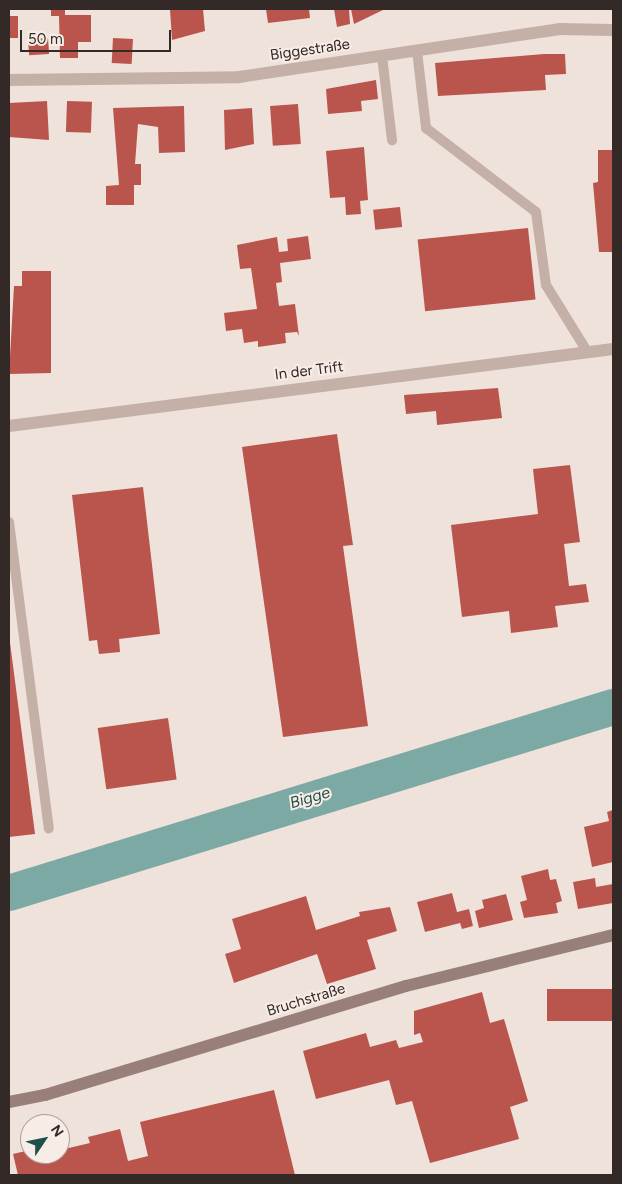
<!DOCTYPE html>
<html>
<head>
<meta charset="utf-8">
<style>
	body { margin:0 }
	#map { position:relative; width:622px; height:1184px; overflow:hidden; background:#efe2da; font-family:Figtree,sans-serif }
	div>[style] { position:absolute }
	.river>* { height:36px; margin:-18px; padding:0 18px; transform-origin:18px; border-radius:18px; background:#7ca9a3 }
	.building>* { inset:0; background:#ba554d; transform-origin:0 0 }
	.service>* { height:10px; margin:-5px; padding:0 5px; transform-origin:5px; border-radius:5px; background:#c5b0a8 }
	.minor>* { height:12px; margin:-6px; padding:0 6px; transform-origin:6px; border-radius:6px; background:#c5b0a8 }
	.secondary>* { height:12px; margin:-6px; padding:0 6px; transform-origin:6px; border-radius:6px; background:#997f79 }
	span { translate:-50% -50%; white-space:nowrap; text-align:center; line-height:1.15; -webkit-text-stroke:4px #f7ece6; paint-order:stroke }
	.street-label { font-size:15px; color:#332927 }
	.water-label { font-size:16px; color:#21504b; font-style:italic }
	.frame { position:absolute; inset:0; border:10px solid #332927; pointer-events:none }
	.north { position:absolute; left:20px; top:1114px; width:50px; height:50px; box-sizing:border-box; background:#f7ece6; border:1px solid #a99e9a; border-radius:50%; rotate:56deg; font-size:14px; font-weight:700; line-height:20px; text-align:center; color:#332927 }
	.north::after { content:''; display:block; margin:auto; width:18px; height:22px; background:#21504b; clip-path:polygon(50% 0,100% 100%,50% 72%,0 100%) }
	.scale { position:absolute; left:20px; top:30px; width:151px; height:22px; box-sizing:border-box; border:2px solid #332927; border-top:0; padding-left:6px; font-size:15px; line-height:18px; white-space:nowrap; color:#332927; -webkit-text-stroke:4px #f7ece6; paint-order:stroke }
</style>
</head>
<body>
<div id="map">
	<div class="river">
		<div style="left:9px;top:893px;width:632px;rotate:-17.12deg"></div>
	</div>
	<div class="building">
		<div style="clip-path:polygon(51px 9px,65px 9px,65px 15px,91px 15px,91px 42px,78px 42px,78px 58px,60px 58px,59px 16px,51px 16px)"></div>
		<div style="clip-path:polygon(170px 9px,203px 9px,205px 31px,172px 40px)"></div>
		<div style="clip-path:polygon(266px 9px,309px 9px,310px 18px,268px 23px)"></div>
		<div style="clip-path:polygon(334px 9px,349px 9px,350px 24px,337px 27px)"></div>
		<div style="clip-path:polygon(351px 9px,383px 9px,383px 10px,354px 24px)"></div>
		<div style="left:9px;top:16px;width:9px;height:22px"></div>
		<div style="left:48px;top:38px;width:16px;height:20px;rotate:86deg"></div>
		<div style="left:113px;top:38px;width:20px;height:25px;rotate:3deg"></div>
		<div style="clip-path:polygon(544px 54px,565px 54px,566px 74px,545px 75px,546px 90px,438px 96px,435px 63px)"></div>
		<div style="clip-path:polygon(376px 80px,378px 99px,361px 101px,362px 111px,328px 114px,326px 89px)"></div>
		<div style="clip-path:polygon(47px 101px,49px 140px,9px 137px,9px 103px)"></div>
		<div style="left:67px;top:101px;width:25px;height:31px;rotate:2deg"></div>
		<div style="left:298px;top:104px;width:40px;height:28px;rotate:86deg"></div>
		<div style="clip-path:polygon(184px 106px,185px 152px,159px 153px,158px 127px,138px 124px,135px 164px,141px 164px,141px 185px,134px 185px,134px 205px,106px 205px,106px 186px,119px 185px,113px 108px)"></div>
		<div style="clip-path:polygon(252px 108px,254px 144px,225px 150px,224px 110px)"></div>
		<div style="clip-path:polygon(364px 147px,368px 200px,360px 201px,361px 214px,346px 215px,345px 197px,330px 198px,326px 151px)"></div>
		<div style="clip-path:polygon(598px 150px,613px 150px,613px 252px,599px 252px,593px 183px,598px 182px)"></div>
		<div style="left:400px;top:207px;width:20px;height:27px;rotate:84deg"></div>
		<div style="left:528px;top:228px;width:72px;height:111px;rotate:84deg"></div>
		<div style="clip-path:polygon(308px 236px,311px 259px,280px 263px,282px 282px,276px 283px,279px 306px,295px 304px,299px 336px,297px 332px,285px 333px,286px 343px,258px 347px,258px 341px,244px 343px,242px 329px,226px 331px,224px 313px,257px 309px,251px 268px,240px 269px,237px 245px,277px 237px,279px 252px,288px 251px,287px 239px)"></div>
		<div style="clip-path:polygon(22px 271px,51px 271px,51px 373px,9px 374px,14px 286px,22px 286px)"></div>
		<div style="clip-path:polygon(498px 388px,502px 418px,437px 425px,436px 411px,406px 414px,404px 395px)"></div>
		<div style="clip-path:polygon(337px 434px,353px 545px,343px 546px,368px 726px,283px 737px,242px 447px)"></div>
		<div style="clip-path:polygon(570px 465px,580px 542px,564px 544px,569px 586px,586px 584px,589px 602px,555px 606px,558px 627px,511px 633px,509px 611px,462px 617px,451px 525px,538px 514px,533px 469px)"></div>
		<div style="clip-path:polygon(143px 487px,160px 634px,119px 639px,120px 652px,99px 654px,97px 640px,89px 641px,72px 495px)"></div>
		<div style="clip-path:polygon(9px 635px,35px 834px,9px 837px)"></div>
		<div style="left:168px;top:718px;width:62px;height:71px;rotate:82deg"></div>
		<div style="clip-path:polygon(613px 810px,613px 862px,592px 867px,584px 827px,609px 821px,607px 812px)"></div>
		<div style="clip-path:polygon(548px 869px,550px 880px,556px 879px,562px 901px,556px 903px,558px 913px,524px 918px,520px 902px,527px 900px,521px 876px)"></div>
		<div style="clip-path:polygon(595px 878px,596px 887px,613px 884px,613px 903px,578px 909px,573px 882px)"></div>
		<div style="clip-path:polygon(452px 893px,457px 912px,469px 909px,473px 926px,462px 929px,460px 923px,425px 932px,417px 902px)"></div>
		<div style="clip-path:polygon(506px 894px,513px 920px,479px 928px,475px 911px,484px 908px,482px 900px)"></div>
		<div style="clip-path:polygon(306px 896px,316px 930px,360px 916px,359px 912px,390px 907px,397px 931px,367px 940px,376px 969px,327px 984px,317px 954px,234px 983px,225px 954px,241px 949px,232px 919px)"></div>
		<div style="left:613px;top:989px;width:32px;height:66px;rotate:90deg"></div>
		<div style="clip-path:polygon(482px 992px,490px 1023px,504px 1019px,528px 1101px,510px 1107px,519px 1139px,430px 1163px,412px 1101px,396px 1105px,389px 1080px,316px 1099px,303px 1051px,366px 1033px,370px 1047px,396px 1040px,399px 1048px,423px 1042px,420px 1033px,414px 1035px,414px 1011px)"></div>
		<div style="clip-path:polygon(274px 1090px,295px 1175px,18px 1175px,13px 1154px,30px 1150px,34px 1156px,60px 1154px,60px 1150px,90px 1143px,88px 1137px,120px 1129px,128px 1161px,148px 1156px,140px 1122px)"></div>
	</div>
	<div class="service">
		<div style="left:417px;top:51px;width:78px;rotate:83.3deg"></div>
		<div style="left:426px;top:128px;width:138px;rotate:37.4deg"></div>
		<div style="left:536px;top:212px;width:74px;rotate:82.2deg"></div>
		<div style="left:546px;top:285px;width:78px;rotate:58.2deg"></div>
		<div style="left:382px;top:56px;width:85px;rotate:83.2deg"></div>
		<div style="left:9px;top:522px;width:309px;rotate:82.6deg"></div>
	</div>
	<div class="minor">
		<div style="left:9px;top:80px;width:230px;rotate:-0.7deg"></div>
		<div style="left:239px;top:77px;width:325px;rotate:-8.5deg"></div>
		<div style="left:560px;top:29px;width:53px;rotate:1.1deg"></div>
		<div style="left:9px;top:426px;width:609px;rotate:-7.27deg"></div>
	</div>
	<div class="secondary">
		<div style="left:9px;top:1102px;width:37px;rotate:-11deg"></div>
		<div style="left:45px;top:1095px;width:377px;rotate:-16.8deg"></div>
		<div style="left:406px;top:986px;width:213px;rotate:-13.8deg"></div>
	</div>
	<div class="street-label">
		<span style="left:310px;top:50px;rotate:-8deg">Biggestraße</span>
		<span style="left:309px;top:371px;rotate:-7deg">In der Trift</span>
		<span style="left:306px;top:1000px;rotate:-17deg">Bruchstraße</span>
	</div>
	<div class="water-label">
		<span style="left:310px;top:798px;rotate:-17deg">Bigge</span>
	</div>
	<div class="frame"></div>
	<div class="north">N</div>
	<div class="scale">50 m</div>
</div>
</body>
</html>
